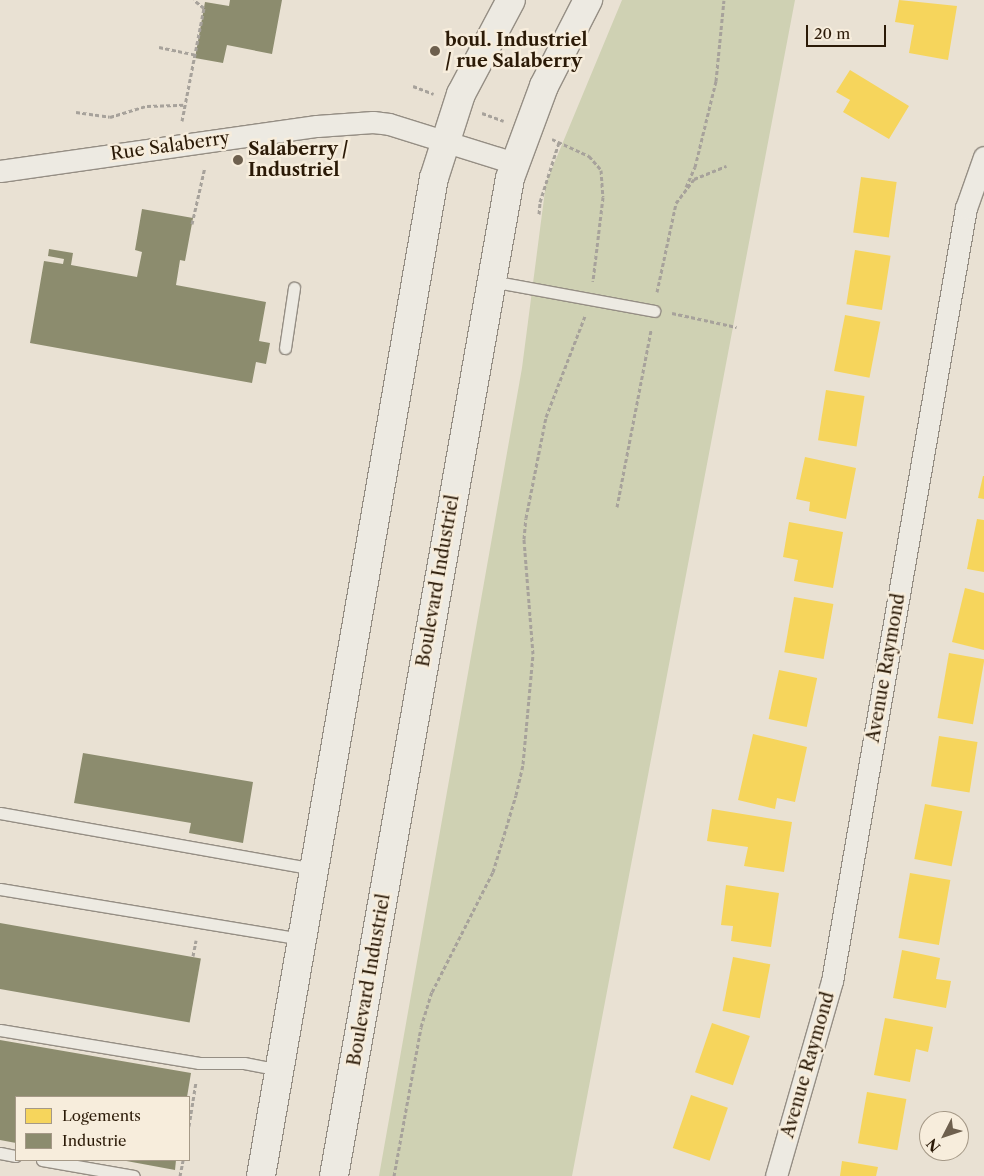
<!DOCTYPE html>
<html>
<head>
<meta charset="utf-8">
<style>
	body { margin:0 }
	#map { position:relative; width:984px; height:1176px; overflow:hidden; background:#e9e1d3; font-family:"Libre Caslon Text",serif }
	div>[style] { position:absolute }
	.green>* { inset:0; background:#cfd1b3 }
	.homes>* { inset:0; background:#f6d55c; transform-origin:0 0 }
	.industry>* { inset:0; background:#8c8c6e; transform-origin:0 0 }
	.path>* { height:3px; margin-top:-1.5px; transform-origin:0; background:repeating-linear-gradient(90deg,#a7a29b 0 4px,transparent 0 6.5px) }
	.roads { filter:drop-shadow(1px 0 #958e84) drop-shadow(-1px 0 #958e84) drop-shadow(0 1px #958e84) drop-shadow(0 -1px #958e84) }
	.lane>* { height:11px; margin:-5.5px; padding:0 5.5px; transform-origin:5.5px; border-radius:5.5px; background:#edeae2 }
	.street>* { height:21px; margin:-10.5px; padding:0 10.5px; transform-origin:10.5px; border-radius:10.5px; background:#edeae2 }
	.secondary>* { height:28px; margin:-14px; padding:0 14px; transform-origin:14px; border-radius:14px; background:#edeae2 }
	.dots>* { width:14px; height:14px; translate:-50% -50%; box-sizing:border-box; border:2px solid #f7eddc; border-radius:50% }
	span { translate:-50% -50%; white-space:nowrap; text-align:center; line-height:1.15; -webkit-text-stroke:5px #f7eddc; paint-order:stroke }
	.poi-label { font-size:18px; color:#2b1a07; font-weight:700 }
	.left { translate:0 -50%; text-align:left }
	.street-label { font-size:18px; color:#2b1a07 }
	.legend { position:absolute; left:15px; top:1096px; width:175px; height:65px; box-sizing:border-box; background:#f7eddc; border:1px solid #a59987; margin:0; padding:6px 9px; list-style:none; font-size:15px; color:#2b1a07 }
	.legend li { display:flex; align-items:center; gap:10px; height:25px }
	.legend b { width:25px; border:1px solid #a59987 }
	.north { position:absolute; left:919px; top:1111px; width:50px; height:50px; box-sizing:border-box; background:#f7eddc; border:1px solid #a59987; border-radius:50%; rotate:229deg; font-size:14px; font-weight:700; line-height:20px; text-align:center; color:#2b1a07 }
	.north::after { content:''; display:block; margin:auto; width:18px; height:22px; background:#6e604e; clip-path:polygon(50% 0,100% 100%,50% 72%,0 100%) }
	.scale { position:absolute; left:806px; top:25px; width:80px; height:22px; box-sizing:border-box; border:2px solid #2b1a07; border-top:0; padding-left:6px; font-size:15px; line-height:18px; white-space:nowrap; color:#2b1a07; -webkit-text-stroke:4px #f7eddc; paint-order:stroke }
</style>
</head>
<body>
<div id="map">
	<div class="green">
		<div style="clip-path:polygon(622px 0,795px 0,572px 1176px,379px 1176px,522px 368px,546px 183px)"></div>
	</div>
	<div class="homes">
		<div style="clip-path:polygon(899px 0,957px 6px,948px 60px,909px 53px,914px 25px,895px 22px)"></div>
		<div style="clip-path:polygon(850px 70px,909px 106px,889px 139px,843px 112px,850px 100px,836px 92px)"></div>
		<div style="left:861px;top:177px;width:36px;height:56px;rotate:8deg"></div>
		<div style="left:855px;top:250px;width:36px;height:55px;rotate:9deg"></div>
		<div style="left:845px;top:315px;width:36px;height:57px;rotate:11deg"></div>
		<div style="left:826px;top:390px;width:39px;height:51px;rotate:9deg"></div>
		<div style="clip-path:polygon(805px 457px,856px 468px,846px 519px,809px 511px,810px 502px,796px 499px)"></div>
		<div style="clip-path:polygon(983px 476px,984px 476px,984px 499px,978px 498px)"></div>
		<div style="clip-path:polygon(977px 519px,984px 520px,984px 572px,967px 569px)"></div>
		<div style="clip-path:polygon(789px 522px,843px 532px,833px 588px,794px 581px,798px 560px,783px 557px)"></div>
		<div style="clip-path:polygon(965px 588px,984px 593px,984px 650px,952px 642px)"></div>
		<div style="left:794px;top:597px;width:40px;height:56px;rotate:10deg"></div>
		<div style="left:949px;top:653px;width:36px;height:66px;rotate:10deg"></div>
		<div style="left:779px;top:670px;width:39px;height:50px;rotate:12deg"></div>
		<div style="clip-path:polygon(753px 734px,807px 747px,795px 802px,777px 798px,775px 809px,738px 800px)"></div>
		<div style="left:939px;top:736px;width:39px;height:51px;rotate:9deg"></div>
		<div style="left:925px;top:804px;width:38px;height:56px;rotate:11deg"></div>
		<div style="clip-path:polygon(712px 809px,792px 822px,784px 872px,744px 866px,748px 847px,707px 841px)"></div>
		<div style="left:910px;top:873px;width:41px;height:66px;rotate:10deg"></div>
		<div style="clip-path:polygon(726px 885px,779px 893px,771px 947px,731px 941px,733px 926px,721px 925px)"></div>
		<div style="clip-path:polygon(902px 950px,940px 958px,936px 979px,951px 981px,946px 1008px,893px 998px)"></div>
		<div style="left:733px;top:957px;width:38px;height:55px;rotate:11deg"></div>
		<div style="clip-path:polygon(885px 1018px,933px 1027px,928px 1052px,916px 1049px,910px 1082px,874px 1075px)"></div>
		<div style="left:712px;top:1023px;width:40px;height:52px;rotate:19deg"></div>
		<div style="left:867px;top:1092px;width:40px;height:52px;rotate:10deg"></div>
		<div style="left:691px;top:1095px;width:39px;height:56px;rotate:19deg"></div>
		<div style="clip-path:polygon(842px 1161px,878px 1167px,876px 1176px,840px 1176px)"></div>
	</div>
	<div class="industry">
		<div style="clip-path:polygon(230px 0,282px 0,272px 54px,227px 45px,223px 63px,195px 58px,205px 2px,229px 6px)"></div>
		<div style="clip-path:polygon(142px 209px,193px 218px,185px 261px,180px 260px,176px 285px,266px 302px,259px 341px,270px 343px,266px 364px,256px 362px,252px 383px,30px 343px,44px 261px,63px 264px,64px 259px,48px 256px,49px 249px,73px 253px,71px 265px,137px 277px,142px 252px,135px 250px)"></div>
		<div style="clip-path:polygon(83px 753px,253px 782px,243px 843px,189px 833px,191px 823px,74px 803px)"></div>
		<div style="left:0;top:923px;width:204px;height:65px;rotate:10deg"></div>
		<div style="clip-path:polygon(0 1040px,191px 1073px,187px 1097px,16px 1097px,16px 1143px,0 1140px)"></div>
		<div style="clip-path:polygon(121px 1160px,176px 1160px,175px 1170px)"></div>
	</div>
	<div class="path">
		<div style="left:159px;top:47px;width:38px;rotate:12deg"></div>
		<div style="left:413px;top:86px;width:22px;rotate:21deg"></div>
		<div style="left:76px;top:112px;width:34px;rotate:8deg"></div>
		<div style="left:110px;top:117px;width:39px;rotate:-17deg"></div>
		<div style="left:147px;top:106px;width:38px;rotate:-2deg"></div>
		<div style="left:482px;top:113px;width:23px;rotate:20deg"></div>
		<div style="left:182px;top:121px;width:115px;rotate:-79deg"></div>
		<div style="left:204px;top:8px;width:13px;rotate:-141deg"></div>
		<div style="left:552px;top:139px;width:41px;rotate:24.7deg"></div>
		<div style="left:589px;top:156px;width:18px;rotate:49deg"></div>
		<div style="left:601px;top:170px;width:27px;rotate:86deg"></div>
		<div style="left:603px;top:197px;width:85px;rotate:96.8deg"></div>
		<div style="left:686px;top:187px;width:22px;rotate:-66deg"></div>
		<div style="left:695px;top:167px;width:89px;rotate:-76.3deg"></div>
		<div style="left:716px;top:81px;width:81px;rotate:-84.4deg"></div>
		<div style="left:540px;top:202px;width:63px;rotate:-72.4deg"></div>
		<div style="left:539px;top:214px;width:12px;rotate:-85deg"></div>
		<div style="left:192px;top:224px;width:58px;rotate:-77.2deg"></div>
		<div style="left:657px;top:292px;width:91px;rotate:-77.9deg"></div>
		<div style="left:676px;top:203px;width:30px;rotate:-53deg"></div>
		<div style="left:694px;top:179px;width:35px;rotate:-22deg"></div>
		<div style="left:672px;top:313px;width:66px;rotate:12.3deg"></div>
		<div style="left:617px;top:507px;width:180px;rotate:-79.1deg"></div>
		<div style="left:193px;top:956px;width:16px;rotate:-79deg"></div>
		<div style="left:189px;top:1126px;width:45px;rotate:-81deg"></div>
		<div style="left:180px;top:1176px;width:16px;rotate:-79deg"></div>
		<div style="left:394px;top:1176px;width:151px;rotate:-79.7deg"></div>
		<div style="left:421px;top:1027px;width:37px;rotate:-73deg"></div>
		<div style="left:432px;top:992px;width:135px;rotate:-63.1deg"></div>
		<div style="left:493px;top:872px;width:80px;rotate:-73.4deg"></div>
		<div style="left:516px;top:795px;width:32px;rotate:-77deg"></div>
		<div style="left:523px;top:764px;width:110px;rotate:-84.8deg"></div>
		<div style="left:533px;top:654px;width:115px;rotate:-94.5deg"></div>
		<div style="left:524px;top:539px;width:21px;rotate:-85deg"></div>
		<div style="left:526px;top:518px;width:103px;rotate:-78.8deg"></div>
		<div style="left:546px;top:417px;width:108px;rotate:-68.9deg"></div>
	</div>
	<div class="roads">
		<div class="lane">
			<div style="left:491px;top:281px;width:166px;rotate:10.4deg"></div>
			<div style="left:285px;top:348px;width:61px;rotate:-81.5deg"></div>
			<div style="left:0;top:813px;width:318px;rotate:10.1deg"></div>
			<div style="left:0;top:889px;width:305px;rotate:9.4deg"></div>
			<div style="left:0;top:1030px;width:202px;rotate:9.4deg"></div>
			<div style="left:199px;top:1063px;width:45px"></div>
			<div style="left:244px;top:1063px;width:36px;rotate:11deg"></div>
			<div style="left:0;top:1153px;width:16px;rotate:11deg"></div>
			<div style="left:42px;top:1160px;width:93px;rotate:9.9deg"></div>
		</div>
		<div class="street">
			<div style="left:0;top:171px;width:320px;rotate:-8.1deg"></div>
			<div style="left:317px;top:126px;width:56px;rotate:-4.1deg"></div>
			<div style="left:373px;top:122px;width:16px;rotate:7deg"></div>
			<div style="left:389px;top:124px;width:131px;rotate:17.3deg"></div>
			<div style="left:776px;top:1176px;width:203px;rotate:-74deg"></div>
			<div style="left:832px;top:981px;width:785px;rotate:-80.17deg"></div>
			<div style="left:966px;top:208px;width:54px;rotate:-70.6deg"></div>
		</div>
		<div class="secondary">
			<div style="left:261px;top:1176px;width:1013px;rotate:-80.17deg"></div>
			<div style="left:434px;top:178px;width:88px;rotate:-72.2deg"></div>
			<div style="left:461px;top:94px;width:106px;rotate:-62deg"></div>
			<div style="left:334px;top:1176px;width:1013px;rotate:-80deg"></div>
			<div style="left:510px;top:178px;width:98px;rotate:-69.7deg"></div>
			<div style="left:544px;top:86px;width:97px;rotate:-62.9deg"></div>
		</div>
	</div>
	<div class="dots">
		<div style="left:435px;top:51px;background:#6e604e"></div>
		<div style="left:238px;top:160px;background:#6e604e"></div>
	</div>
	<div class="poi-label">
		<span class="left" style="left:445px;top:51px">boul. Industriel<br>/ rue Salaberry</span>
		<span class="left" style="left:248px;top:160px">Salaberry /<br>Industriel</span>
	</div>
	<div class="street-label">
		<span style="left:170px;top:146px;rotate:-8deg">Rue Salaberry</span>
		<span style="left:438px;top:581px;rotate:-80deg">Boulevard Industriel</span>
		<span style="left:886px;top:668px;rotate:-80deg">Avenue Raymond</span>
		<span style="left:369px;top:980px;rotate:-80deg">Boulevard Industriel</span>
		<span style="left:808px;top:1065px;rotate:-74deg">Avenue Raymond</span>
	</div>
	<ul class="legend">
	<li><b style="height:14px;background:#f6d55c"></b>Logements</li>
	<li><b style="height:14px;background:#8c8c6e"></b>Industrie</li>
	</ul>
	<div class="north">N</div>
	<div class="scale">20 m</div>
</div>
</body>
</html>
